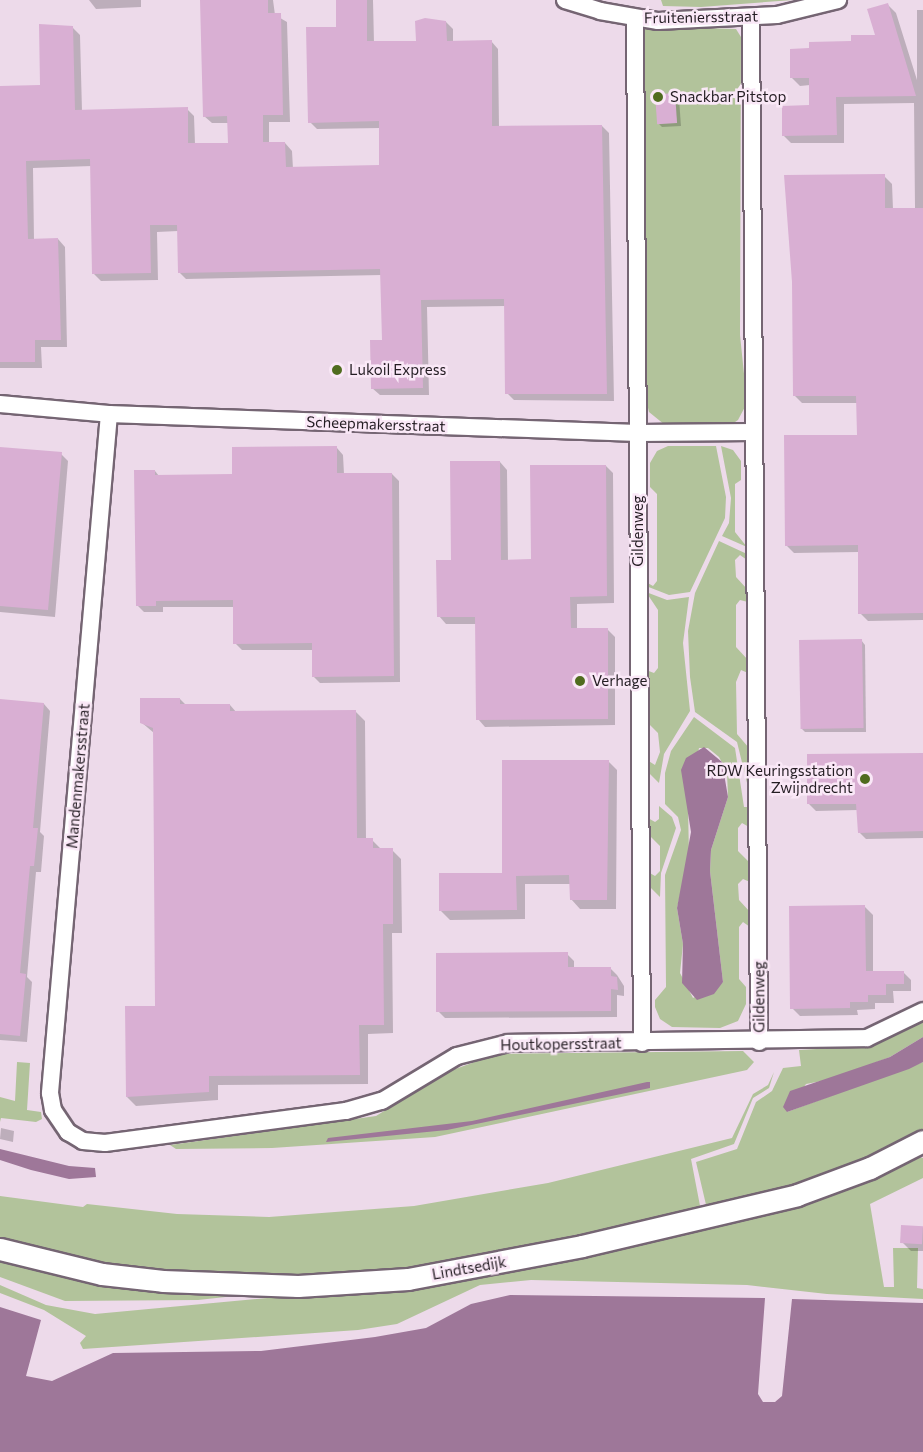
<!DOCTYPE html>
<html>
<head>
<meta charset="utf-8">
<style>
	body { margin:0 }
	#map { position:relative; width:923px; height:1452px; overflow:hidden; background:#eddaea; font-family:Commissioner,sans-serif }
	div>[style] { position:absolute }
	.green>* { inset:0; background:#b2c39b }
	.water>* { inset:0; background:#9e7799 }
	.shadow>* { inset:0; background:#0003 }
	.building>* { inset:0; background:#d9afd3; transform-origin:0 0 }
	.roads { filter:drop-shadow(2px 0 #756573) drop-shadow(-2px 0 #756573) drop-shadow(0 2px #756573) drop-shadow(0 -2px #756573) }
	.minor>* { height:16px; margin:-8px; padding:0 8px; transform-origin:8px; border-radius:8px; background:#fff }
	.tertiary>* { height:21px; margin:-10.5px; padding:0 10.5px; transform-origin:10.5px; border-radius:10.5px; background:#fff }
	.dots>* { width:16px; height:16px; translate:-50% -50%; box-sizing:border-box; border:3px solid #fae8f7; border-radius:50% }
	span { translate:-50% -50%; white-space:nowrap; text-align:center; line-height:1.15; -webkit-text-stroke:5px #fae8f7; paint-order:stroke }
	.street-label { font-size:15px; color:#241d23 }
	.poi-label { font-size:15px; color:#241d23 }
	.left { translate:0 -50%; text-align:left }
	.right { translate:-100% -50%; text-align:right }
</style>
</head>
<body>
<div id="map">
	<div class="green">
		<div style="clip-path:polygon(661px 0,793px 0,701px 7px,663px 6px)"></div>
		<div style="clip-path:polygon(641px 26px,736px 29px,741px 37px,740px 335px,747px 403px,738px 420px,729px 426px,665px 425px,649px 412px,645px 395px)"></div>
		<div style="clip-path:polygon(668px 446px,716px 446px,726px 497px,725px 518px,690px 592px,669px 595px,646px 586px,646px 582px,653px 586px,657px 581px,657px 494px,650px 487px,650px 463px,657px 451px)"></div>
		<div style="clip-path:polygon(721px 446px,733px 450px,741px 461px,741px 480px,735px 484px,735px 532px,747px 547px,722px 536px,729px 523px,731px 498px)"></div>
		<div style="clip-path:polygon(719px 541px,747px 554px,747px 560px,740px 555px,735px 560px,736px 577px,747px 589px,748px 602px,740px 600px,736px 605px,736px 647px,748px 660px,748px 673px,741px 670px,736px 682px,737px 734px,749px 748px,749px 791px,737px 742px,695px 712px,690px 677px,688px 631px,695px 593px)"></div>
		<div style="clip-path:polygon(646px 592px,667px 600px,689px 597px,683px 643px,690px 711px,664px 754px,659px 783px,647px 771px,647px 760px,655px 765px,660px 752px,658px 733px,647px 722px,646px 670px,654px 673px,658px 668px,658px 610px)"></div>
		<div style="clip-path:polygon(evenodd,694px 717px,735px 748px,744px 807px,749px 807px,749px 827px,742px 823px,738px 828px,738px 851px,750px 863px,750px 882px,743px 879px,738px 884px,739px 900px,750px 912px,750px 927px,743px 922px,739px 927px,739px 979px,746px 987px,746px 1004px,738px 1021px,720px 1028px,672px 1027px,660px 1019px,655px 1007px,655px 1000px,666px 987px,665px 875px,681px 830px,678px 817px,665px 804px,665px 773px,671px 751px,694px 717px,699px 748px,708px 748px,719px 757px,727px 772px,728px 797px,711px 850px,710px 871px,723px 982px,693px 998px,680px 973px,683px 944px,677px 908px,689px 856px,688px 807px,699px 748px)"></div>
		<div style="clip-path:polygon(659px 806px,672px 817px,676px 828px,661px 873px,660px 897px,649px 886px,648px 872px,655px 876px,660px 871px,660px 846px,648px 834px,648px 818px,655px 822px,659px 819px)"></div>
		<div style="clip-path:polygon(923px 1021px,923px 1037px,890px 1057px,832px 1079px,806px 1084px,787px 1112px,923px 1062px,923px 1132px,865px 1161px,815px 1180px,707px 1209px,696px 1162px,737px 1149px,756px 1102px,772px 1091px,783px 1068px,801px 1066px,799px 1050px,869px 1046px)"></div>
		<div style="clip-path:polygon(743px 1051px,754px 1062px,747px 1070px,435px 1137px,272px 1148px,176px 1149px,170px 1145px,376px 1116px,447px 1072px,497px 1054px)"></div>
		<div style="clip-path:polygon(17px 1062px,30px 1063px,27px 1110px,41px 1112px,42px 1119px,36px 1122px,1px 1118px,0 1122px,0 1097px,15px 1101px)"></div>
		<div style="clip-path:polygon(774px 1072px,769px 1088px,753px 1098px,734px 1144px,691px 1159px,701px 1211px,638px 1227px,445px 1263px,368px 1274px,293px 1276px,137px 1271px,0 1242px,0 1196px,83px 1207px,87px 1204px,177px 1214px,269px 1217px,414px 1206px,548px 1183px,732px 1138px,753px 1094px,768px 1085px)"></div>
		<div style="clip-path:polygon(915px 1156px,923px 1158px,923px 1178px,870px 1204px,884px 1287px,894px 1287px,893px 1248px,918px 1248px,917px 1288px,923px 1289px,923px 1299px,827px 1294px,747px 1285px,531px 1280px,480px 1285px,397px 1324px,358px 1330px,83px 1349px,80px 1343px,86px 1336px,44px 1310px,0 1293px,0 1285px,46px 1305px,95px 1314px,385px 1287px)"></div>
		<div style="clip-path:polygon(0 1255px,253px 1294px,198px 1300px,65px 1301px,0 1277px)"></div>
	</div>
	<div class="water">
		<div style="clip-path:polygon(704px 747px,722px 762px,728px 797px,711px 850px,710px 871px,723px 982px,714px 994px,697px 1000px,682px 983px,683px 944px,677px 908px,691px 832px,681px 770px,686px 758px)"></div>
		<div style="clip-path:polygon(923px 1037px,923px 1062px,909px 1069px,787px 1112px,783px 1107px,790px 1091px,890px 1057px)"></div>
		<div style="clip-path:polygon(647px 1082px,650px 1082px,650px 1088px,447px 1130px,326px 1142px,328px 1138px,472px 1121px)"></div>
		<div style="clip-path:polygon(0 1149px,69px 1166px,95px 1168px,96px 1177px,69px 1179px,31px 1170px,0 1160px)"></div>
		<div style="clip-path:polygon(510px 1295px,765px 1298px,758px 1394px,763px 1402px,775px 1402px,782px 1396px,792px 1299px,923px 1303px,923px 1452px,0 1452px,0 1307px,41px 1320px,26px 1376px,52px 1381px,113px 1353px,261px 1351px,375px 1337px,426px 1328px,471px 1304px)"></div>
	</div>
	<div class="shadow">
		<div style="clip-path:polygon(89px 0,141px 0,141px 7px,96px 9px)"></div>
		<div style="clip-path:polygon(202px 0,273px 0,275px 15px,287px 22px,290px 122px,269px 122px,269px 144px,285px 143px,292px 151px,293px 169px,380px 167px,380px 128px,317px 129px,310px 122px,338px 28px,337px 0,373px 0,374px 43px,417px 42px,446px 22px,453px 29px,453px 42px,491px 41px,498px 49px,499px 127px,602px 126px,609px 133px,614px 401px,514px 400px,507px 393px,506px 306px,427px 307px,429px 395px,380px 395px,372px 388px,383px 341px,382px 275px,186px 279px,179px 272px,178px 231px,157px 232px,158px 280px,101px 281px,94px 274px,92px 166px,33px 168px,34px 240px,58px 239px,65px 247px,67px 347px,41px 347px,42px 368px,0 368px,0 88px,42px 87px,73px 28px,80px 35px,82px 111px,187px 109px,194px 116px,195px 144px,229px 144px,228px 123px,212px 123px,204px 116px)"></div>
		<div style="clip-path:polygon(888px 5px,896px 13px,917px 80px,917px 10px,923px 10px,923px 620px,868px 621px,860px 613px,859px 552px,794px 553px,786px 545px,858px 436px,858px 403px,802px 403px,794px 395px,884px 176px,892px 184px,893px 209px,915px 209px,914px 103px,844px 104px,844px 143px,791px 143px,783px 135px,811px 107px,810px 85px,800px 86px,792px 78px,853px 43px,877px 36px)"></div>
		<div style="clip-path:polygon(675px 94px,679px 99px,681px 126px,662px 127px,658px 123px)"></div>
		<div style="clip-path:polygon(337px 448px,343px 455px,344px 474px,392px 474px,399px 481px,400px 682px,320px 683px,313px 676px,313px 650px,242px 650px,235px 643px,234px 607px,163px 607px,163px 612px,144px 612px,137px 605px,155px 471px,159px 476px,234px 475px)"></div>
		<div style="clip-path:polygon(0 449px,61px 454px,68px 461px,55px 617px,0 612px)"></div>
		<div style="clip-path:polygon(500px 462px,507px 470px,508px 561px,533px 561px,606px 466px,613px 473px,614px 603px,577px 604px,577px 630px,607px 629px,615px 637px,615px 725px,485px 727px,478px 719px,477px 624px,446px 624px,439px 616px,453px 562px)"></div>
		<div style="clip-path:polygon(861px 640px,865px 645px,866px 732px,805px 732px,801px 728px)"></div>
		<div style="clip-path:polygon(180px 699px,187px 706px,230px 705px,237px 713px,356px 712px,365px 721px,366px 840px,372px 840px,382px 850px,392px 850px,401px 859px,402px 933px,392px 933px,393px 1033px,368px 1034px,368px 1084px,218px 1085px,218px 1100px,136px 1106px,127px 1097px,157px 1007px,154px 733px,141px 722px)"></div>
		<div style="clip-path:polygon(0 700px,44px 704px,50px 711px,40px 832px,44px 836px,41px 872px,36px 872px,27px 977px,32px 982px,27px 1042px,0 1040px)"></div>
		<div style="clip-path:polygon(923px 754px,923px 838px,866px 839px,859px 832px,858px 810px,816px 811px,809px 804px)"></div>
		<div style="clip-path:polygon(608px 761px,617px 770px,616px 909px,580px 909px,571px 899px,571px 884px,525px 884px,525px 919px,450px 920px,441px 911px,504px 875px)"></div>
		<div style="clip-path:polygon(865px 907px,873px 915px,873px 972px,903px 972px,911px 980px,911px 991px,893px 991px,894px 1003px,875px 1003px,875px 1009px,857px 1010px,858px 1015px,800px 1016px,792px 1008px)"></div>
		<div style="clip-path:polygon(567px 954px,574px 961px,574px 969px,610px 968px,617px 975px,624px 986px,624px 996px,617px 995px,617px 1017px,445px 1018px,438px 1011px)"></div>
		<div style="clip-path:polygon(1px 1128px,14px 1131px,13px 1142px,0 1139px)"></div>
		<div style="clip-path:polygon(923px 1227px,923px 1251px,911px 1251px,902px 1242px)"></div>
	</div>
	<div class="building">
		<div style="clip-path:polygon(200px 0,268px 0,268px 13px,281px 13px,283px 115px,263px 115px,263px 142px,285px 142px,286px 167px,379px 165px,379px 121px,308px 123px,306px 27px,336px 27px,336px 0,367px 0,367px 41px,416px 41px,415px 21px,425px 18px,446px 21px,447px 41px,492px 40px,492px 126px,602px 125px,607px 394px,505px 394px,504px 299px,421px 300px,423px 388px,371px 389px,370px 340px,382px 340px,380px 269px,178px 273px,177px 225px,150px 225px,151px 273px,92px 274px,90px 159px,26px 161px,28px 239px,58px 238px,61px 340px,35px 340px,35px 362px,0 362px,0 86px,40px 85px,39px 24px,73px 26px,75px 110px,188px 107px,188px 143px,228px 143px,227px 116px,203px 117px)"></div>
		<div style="clip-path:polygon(888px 3px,916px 96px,836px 97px,837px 135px,782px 136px,782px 106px,809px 105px,809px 78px,790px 78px,790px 49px,809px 48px,809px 42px,851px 41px,851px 35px,875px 35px,867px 9px)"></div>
		<div style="left:675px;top:93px;width:30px;height:20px;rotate:86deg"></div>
		<div style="clip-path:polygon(885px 174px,885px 208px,923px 208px,923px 613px,858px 614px,858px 545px,785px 546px,784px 435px,857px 435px,856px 396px,793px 396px,792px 282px,784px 175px)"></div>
		<div style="clip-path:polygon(337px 446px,337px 473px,392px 473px,394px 676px,312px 677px,312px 643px,233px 644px,233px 600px,156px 601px,156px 606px,136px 606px,134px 470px,155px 470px,155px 475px,232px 474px,232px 447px)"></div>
		<div style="clip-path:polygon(0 447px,62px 452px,48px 610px,0 606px)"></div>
		<div style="clip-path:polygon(450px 461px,500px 461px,501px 560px,531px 559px,530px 465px,606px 465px,607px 596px,570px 597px,571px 628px,608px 628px,608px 719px,476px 720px,475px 617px,437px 617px,436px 560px,451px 560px)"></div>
		<div style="left:862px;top:639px;width:89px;height:63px;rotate:89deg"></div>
		<div style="clip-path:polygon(140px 698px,180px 698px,180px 704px,230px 704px,230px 711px,356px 710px,357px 838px,373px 838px,373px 848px,393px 848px,393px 924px,383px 924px,384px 1025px,359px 1025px,360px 1075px,209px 1076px,209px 1092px,126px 1097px,125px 1006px,155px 1006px,153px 728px,140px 723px)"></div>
		<div style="clip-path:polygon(0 699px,44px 703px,33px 828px,38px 828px,34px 866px,30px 866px,20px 973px,26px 974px,20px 1036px,0 1034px)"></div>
		<div style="clip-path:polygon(923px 753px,923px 831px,858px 833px,856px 804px,807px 804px,807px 754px)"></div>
		<div style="clip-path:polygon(502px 760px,609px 760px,607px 900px,570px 900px,569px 875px,516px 876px,517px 910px,439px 911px,439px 873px,502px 873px)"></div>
		<div style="clip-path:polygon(865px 905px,866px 971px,904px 971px,904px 984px,886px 984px,886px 995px,868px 995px,868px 1002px,850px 1002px,850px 1008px,790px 1009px,789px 906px)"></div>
		<div style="clip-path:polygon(568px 952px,568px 967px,611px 967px,611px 976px,617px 977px,618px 990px,611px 989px,611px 1011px,436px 1012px,436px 953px)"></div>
		<div style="left:901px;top:1225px;width:22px;height:18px;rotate:3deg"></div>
	</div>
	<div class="roads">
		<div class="minor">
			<div style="left:565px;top:0;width:37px;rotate:17deg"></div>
			<div style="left:600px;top:11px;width:59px;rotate:9.8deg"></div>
			<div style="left:658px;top:21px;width:119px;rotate:-2.9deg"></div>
			<div style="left:777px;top:15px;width:63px;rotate:-13.8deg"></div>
			<div style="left:751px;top:17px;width:1025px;rotate:89.55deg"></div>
			<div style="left:635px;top:18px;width:1025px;rotate:89.61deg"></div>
			<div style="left:0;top:404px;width:109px;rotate:5.2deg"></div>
			<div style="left:109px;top:414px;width:529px;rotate:2.06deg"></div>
			<div style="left:638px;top:433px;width:115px;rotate:-0.5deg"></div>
			<div style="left:109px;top:414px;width:682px;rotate:94.97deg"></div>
			<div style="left:50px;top:1093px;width:17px;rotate:80deg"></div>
			<div style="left:53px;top:1110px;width:27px;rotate:56deg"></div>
			<div style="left:68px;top:1132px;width:17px;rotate:31deg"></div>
			<div style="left:83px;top:1141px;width:22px;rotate:5deg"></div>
			<div style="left:105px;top:1143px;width:243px;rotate:-7.6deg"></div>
			<div style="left:346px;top:1111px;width:37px;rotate:-16deg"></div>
			<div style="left:382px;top:1101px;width:87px;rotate:-31deg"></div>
			<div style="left:457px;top:1056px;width:53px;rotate:-14.3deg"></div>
			<div style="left:508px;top:1043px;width:359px;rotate:-0.8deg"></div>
			<div style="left:867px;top:1038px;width:62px;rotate:-25.7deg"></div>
		</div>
		<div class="tertiary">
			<div style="left:0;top:1249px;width:105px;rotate:13.8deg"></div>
			<div style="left:102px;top:1274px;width:61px;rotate:6.5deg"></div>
			<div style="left:163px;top:1281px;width:135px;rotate:2.1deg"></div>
			<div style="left:298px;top:1286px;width:110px;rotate:-3.6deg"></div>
			<div style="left:408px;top:1279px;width:177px;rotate:-10.7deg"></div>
			<div style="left:582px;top:1246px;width:221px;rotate:-13.3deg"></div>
			<div style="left:797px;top:1195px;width:78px;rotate:-20.3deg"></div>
			<div style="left:870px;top:1168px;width:59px;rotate:-27deg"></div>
		</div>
	</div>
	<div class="dots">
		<div style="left:658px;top:97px;background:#506c1f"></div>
		<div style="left:337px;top:370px;background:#506c1f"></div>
		<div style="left:580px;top:681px;background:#506c1f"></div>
		<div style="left:865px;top:779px;background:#506c1f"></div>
	</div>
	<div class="street-label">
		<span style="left:701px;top:17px;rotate:-1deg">Fruiteniersstraat</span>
		<span style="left:376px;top:424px;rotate:2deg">Scheepmakersstraat</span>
		<span style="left:638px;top:531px;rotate:-90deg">Gildenweg</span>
		<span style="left:78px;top:776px;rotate:-85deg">Mandenmakersstraat</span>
		<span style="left:759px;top:997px;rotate:-90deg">Gildenweg</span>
		<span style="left:561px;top:1044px;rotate:-1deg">Houtkopersstraat</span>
		<span style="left:469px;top:1268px;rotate:-10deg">Lindtsedijk</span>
	</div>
	<div class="poi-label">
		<span class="left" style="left:670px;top:97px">Snackbar Pitstop</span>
		<span class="left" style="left:349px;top:370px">Lukoil Express</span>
		<span class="left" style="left:592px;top:681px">Verhage</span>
		<span class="right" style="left:853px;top:779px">RDW Keuringsstation<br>Zwijndrecht</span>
	</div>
</div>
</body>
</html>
